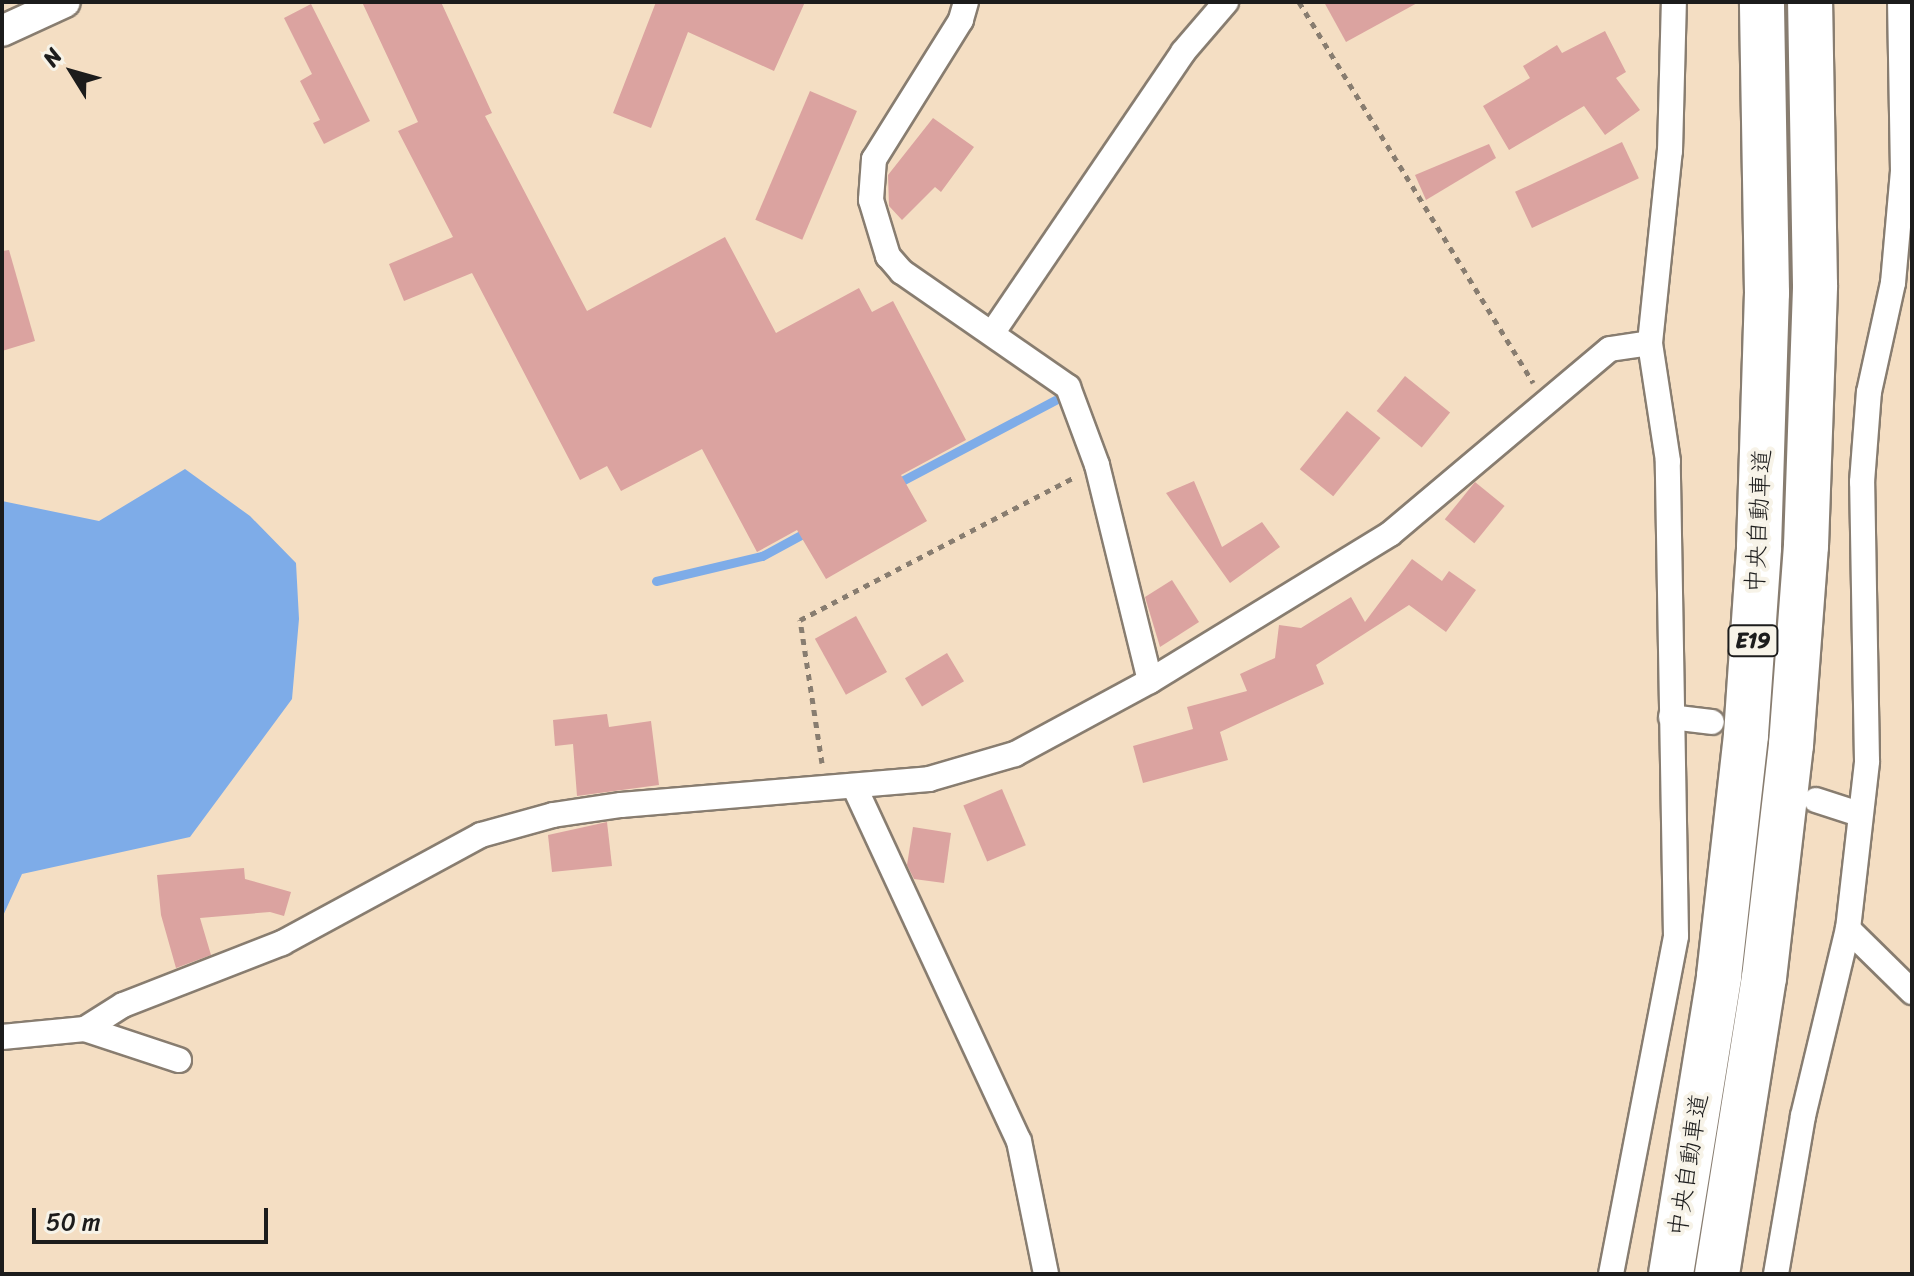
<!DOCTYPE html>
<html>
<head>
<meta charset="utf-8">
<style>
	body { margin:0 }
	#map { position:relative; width:1914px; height:1276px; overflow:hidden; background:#f4dec3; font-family:Sriracha,"Klee One",sans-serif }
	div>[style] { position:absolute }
	.water>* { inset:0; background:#7eace8 }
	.stream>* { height:9px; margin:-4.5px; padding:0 4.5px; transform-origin:4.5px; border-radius:4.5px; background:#7eace8 }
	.building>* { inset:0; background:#dba3a0; transform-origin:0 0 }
	.path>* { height:5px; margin-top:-2.5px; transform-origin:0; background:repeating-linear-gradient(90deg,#887d70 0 6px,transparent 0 12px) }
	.roads { filter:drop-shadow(2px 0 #887d70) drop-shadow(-2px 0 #887d70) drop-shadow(0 2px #887d70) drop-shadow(0 -2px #887d70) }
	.minor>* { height:24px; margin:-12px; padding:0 12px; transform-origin:12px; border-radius:12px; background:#fff }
	.tertiary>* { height:30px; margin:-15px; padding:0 15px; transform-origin:15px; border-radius:15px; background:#fff }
	.motorway>* { height:44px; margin:-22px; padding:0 22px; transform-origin:22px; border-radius:22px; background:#fff }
	span { translate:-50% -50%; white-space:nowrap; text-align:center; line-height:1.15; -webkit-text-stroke:8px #f7f3e8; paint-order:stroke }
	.shield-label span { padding:2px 6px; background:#f7f3e8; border:2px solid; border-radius:6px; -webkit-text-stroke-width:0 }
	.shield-label { font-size:22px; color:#1c1c1c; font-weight:700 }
	.street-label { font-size:24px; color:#1c1c1c }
	.frame { position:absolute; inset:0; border:4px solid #1c1c1c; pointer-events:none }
	.north { position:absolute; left:32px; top:32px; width:80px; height:80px; -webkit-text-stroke:6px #f7f3e8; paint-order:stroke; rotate:307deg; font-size:22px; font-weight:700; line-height:32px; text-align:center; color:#1c1c1c }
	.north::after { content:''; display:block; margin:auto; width:28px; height:36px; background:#1c1c1c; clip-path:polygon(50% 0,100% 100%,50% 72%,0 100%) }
	.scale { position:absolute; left:32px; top:1208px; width:236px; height:36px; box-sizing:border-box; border:4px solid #1c1c1c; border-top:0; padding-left:10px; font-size:24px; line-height:28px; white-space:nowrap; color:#1c1c1c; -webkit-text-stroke:6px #f7f3e8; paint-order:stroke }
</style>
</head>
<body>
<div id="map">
	<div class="water">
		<div style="clip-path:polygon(185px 469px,250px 516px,296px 563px,299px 619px,292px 699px,190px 837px,22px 874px,2px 918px,2px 501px,99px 521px)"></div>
	</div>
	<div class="stream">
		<div style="left:896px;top:484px;width:180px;rotate:-27.8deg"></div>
		<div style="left:656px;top:581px;width:109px;rotate:-13.3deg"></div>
		<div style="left:762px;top:556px;width:52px;rotate:-28.5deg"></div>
	</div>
	<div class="building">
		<div style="clip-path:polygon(362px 2px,441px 2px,492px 113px,485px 116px,587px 311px,725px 237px,776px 333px,859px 288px,872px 312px,893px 301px,966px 440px,901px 475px,927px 521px,826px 579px,797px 530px,757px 552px,702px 449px,621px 491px,607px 466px,580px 480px,472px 273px,404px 301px,389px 264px,453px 237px,398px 131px,418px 122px)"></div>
		<div style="clip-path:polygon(656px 2px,805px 2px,774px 71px,688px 32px,651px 128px,613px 113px)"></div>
		<div style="clip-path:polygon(1324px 2px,1419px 2px,1346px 42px)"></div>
		<div style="clip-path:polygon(311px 4px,370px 121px,324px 144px,313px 123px,320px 120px,300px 81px,312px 74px,284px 18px)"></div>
		<div style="clip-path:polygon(1605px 31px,1626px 72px,1616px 78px,1640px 110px,1605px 135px,1584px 106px,1509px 150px,1483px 106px,1530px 78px,1523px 66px,1557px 45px,1562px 53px)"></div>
		<div style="left:810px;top:91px;width:51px;height:140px;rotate:23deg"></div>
		<div style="clip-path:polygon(933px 118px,974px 147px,941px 192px,935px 187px,902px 220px,889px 206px,888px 175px)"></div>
		<div style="left:1622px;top:142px;width:40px;height:118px;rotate:65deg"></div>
		<div style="clip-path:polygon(1489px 144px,1496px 158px,1426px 200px,1415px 175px)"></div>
		<div style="clip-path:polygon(9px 250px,35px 341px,2px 351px,2px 251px)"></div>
		<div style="left:1405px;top:376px;width:58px;height:45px;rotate:39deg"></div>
		<div style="left:1347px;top:411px;width:43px;height:75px;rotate:39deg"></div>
		<div style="clip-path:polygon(1194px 481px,1222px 547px,1262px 522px,1280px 547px,1230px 583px,1166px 493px)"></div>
		<div style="left:1475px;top:482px;width:38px;height:48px;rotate:39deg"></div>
		<div style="clip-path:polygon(1412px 559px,1442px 581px,1449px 571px,1476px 590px,1446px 632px,1409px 605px,1316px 665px,1324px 684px,1220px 732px,1228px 760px,1143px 783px,1133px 746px,1193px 729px,1187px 707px,1247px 691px,1240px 674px,1275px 658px,1279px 625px,1301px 628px,1351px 597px,1365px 622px)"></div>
		<div style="clip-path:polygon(1172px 580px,1199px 622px,1160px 647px,1145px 597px)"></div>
		<div style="left:856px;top:616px;width:64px;height:47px;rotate:61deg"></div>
		<div style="left:947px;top:653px;width:33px;height:49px;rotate:59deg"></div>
		<div style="clip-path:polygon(607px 714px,609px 727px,651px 721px,659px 785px,577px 796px,573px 744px,555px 746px,553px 720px)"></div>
		<div style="left:1002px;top:789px;width:61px;height:42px;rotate:67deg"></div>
		<div style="clip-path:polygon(607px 822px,612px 866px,552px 872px,548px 835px)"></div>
		<div style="clip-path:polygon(913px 827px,951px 833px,944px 883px,914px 879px,907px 865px)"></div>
		<div style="clip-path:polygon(244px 868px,245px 879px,291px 892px,284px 916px,270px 912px,200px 918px,211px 955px,176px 968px,161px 915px,157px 875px)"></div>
	</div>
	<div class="path">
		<div style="left:1299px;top:2px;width:447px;rotate:58.4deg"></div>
		<div style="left:822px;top:763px;width:145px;rotate:-98.7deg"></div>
		<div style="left:800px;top:620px;width:310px;rotate:-27.5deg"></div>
	</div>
	<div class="roads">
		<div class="minor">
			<div style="left:966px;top:2px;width:19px;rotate:106deg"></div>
			<div style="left:961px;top:20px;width:164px;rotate:122deg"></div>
			<div style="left:874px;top:159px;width:41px;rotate:94.2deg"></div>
			<div style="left:871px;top:200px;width:59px;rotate:73.1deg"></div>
			<div style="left:888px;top:256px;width:21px;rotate:49deg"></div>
			<div style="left:902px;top:272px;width:202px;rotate:34.7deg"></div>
			<div style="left:1068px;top:387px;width:83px;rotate:69.6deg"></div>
			<div style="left:1097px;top:465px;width:222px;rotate:76.2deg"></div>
			<div style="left:993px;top:332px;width:338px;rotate:-55.8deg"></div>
			<div style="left:1183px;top:52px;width:66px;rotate:-49.3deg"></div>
			<div style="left:1671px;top:717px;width:41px;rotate:7deg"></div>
			<div style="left:855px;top:788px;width:389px;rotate:65.1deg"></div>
			<div style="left:1019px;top:1141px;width:136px;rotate:78.5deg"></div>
			<div style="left:1816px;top:800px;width:45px;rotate:18deg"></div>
			<div style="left:1848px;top:929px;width:90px;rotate:44.5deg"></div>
			<div style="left:85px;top:1029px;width:99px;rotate:18.3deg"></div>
			<div style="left:2px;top:1037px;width:83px;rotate:-5.5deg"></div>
			<div style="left:85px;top:1029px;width:45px;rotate:-32.3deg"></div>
			<div style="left:123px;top:1005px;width:171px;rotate:-21.3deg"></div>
			<div style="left:282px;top:943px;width:226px;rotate:-28.5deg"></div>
			<div style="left:481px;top:835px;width:75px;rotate:-15.5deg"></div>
			<div style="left:553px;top:815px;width:69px;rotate:-8.4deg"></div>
			<div style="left:621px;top:805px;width:309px;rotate:-4.8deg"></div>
			<div style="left:929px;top:779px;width:90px;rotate:-16.2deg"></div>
			<div style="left:1015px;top:754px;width:153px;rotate:-28.4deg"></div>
			<div style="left:1150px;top:681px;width:281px;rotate:-31.5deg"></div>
			<div style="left:1390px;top:534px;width:287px;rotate:-40.1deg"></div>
			<div style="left:1610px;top:349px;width:40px;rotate:-8.5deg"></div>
			<div style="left:1611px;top:1274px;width:344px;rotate:-79.1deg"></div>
			<div style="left:1676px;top:936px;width:475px;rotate:-91deg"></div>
			<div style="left:1668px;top:461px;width:119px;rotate:-98.7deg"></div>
			<div style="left:1650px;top:343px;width:193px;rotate:-84.1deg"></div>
			<div style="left:1670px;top:151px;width:149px;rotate:-88.5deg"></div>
			<div style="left:1776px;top:1274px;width:160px;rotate:-80.3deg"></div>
			<div style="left:1803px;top:1116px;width:192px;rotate:-76.5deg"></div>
			<div style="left:1848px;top:929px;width:169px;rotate:-83.5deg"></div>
			<div style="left:1867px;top:761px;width:279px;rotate:-91deg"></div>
			<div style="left:1862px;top:482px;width:90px;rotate:-85.6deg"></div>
			<div style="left:1869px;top:392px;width:112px;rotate:-77.6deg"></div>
			<div style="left:1893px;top:283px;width:111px;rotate:-84.9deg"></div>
			<div style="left:1903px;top:172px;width:170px;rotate:-91deg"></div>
		</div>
		<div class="tertiary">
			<div style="left:2px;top:31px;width:69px;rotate:-24.7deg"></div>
		</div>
		<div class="motorway">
			<div style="left:1671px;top:1274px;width:302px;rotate:-80.8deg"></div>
			<div style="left:1719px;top:976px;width:243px;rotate:-83.6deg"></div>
			<div style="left:1746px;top:735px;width:188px;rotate:-86deg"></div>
			<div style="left:1759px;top:547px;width:254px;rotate:-88.2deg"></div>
			<div style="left:1767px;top:293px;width:291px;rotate:-91deg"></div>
			<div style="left:1717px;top:1274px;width:300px;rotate:-81deg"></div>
			<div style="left:1764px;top:978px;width:235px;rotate:-83.4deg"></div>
			<div style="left:1791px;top:745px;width:200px;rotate:-85.7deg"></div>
			<div style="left:1806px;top:546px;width:261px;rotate:-88deg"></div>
			<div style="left:1815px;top:285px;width:283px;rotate:-91deg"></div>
		</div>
	</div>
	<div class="shield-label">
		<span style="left:1753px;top:641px">E19</span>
	</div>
	<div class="street-label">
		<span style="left:1759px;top:521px;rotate:-87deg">中央自動車道</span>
		<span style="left:1689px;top:1165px;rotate:-81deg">中央自動車道</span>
	</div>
	<div class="frame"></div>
	<div class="north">N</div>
	<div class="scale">50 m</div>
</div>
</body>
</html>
